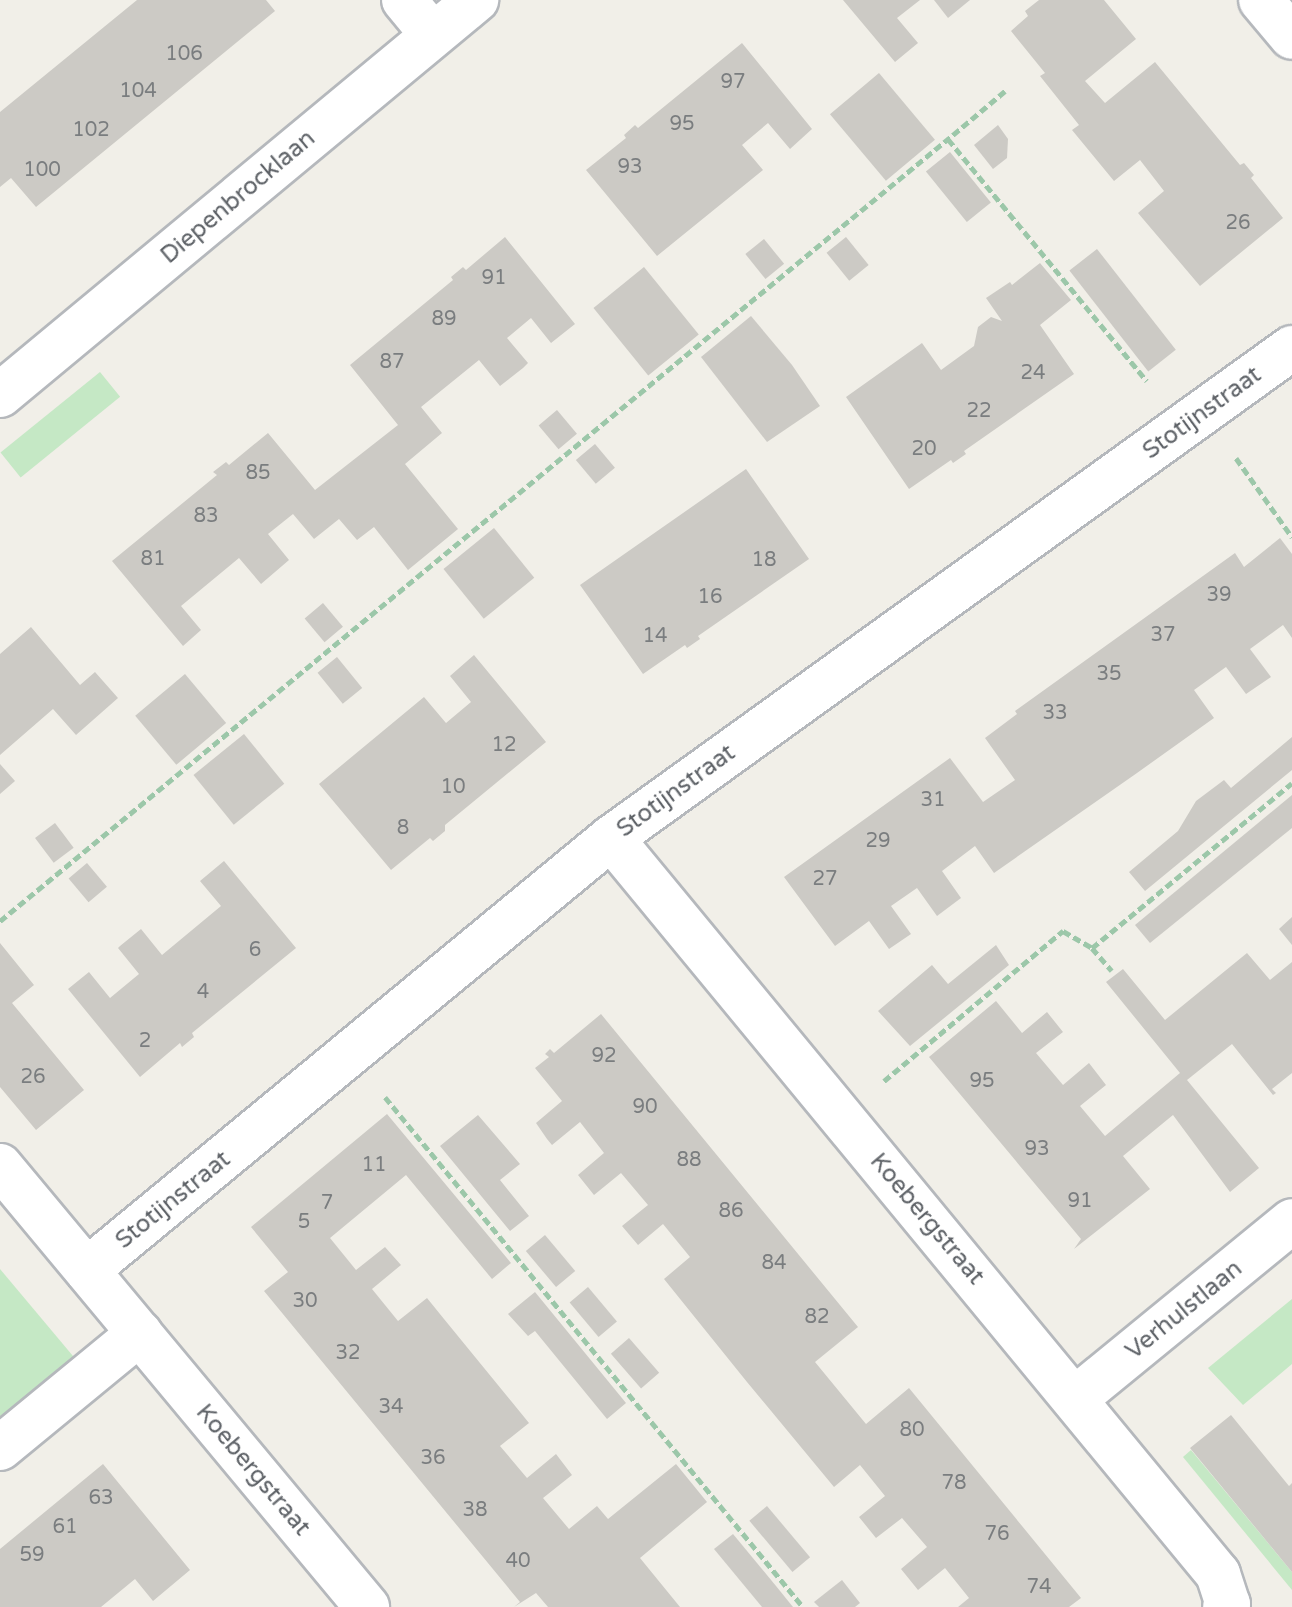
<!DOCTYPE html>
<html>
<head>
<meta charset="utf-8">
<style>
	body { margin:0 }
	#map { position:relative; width:1292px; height:1607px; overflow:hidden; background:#f1efe8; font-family:"Varela Round",sans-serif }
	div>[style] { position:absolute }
	.green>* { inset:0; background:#c5e8c5; transform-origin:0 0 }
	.building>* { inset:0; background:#cccac5; transform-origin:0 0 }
	.path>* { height:5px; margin-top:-2.5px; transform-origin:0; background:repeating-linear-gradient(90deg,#9cc7a9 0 8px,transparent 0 12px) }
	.roads { filter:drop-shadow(2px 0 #b5b8bc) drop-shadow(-2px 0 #b5b8bc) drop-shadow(0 2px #b5b8bc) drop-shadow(0 -2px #b5b8bc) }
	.minor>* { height:44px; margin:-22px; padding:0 22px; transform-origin:22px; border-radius:22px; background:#fff }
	span { translate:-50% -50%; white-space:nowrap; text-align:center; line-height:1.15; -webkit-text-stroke:6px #fff; paint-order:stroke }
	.number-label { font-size:20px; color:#7a7d7f }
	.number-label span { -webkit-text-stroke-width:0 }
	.street-label { font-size:24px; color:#5f6368 }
</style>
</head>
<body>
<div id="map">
	<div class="green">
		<div style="left:100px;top:372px;width:32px;height:128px;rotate:51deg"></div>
		<div style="clip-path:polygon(0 1269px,78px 1362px,0 1427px)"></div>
		<div style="clip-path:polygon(1292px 1299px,1292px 1364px,1243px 1405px,1208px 1368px)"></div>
		<div style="clip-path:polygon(1191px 1450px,1292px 1572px,1292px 1590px,1183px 1457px)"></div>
	</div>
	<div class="building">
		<div style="clip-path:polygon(137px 0,266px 0,275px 11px,36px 207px,11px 178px,0 187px,0 112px)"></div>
		<div style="clip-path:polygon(843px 0,920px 0,897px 18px,918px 43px,895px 62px)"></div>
		<div style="clip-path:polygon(934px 0,970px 0,948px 18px)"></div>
		<div style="clip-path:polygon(1039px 0,1104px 0,1136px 39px,1085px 81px,1105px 103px,1155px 62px,1240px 165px,1244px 163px,1254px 175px,1251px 178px,1283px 218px,1200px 286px,1138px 213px,1164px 191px,1140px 160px,1114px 181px,1072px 130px,1079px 125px,1040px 76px,1045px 73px,1011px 31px,1028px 16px,1025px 11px)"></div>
		<div style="clip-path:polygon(742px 43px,812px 129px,790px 149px,768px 123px,742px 145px,763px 170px,657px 256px,586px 170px,626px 138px,624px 135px,635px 125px,638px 128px)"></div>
		<div style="left:879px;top:73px;width:87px;height:64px;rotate:50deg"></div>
		<div style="clip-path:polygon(998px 125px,1008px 139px,1007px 158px,993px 169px,974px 145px)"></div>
		<div style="left:950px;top:152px;width:65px;height:31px;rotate:51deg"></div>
		<div style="clip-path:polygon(505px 237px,575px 324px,551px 343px,531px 318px,507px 338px,528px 363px,523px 368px,500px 386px,479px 360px,421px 407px,442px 433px,405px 464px,458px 529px,408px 570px,374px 527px,357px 540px,339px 519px,314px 539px,293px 514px,268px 534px,289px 560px,261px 584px,239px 558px,181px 606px,201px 630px,183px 646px,112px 561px,217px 475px,213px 472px,226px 462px,229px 465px,268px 433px,315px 490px,398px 425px,350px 365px,453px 280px,451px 277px,463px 267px,466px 270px)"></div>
		<div style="left:846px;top:237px;width:36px;height:25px;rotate:51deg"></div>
		<div style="left:764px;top:239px;width:32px;height:24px;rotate:51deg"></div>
		<div style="left:1097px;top:249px;width:128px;height:35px;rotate:52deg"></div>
		<div style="clip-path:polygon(1040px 263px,1071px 300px,1040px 325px,1074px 374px,964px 451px,966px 454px,953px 463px,951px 460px,909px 489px,846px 397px,922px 343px,941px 370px,974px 346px,978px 327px,991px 317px,1002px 321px,986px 298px,1010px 282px,1012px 285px)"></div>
		<div style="left:644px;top:267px;width:87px;height:65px;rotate:51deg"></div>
		<div style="clip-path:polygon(751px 316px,792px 365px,820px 406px,767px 442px,701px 357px)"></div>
		<div style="left:557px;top:410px;width:31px;height:24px;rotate:50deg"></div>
		<div style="left:595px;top:444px;width:31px;height:25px;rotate:50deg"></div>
		<div style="clip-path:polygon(746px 469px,809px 559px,698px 636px,700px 639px,687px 648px,685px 645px,643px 674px,580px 585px)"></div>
		<div style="left:494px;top:528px;width:64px;height:65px;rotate:51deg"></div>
		<div style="clip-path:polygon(1280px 538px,1292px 554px,1292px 638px,1283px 625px,1250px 649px,1271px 677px,1246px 694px,1226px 667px,1194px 690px,1214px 718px,1137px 773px,994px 873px,975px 846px,942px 871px,961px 898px,937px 916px,917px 888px,891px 906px,911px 934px,889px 949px,869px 921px,835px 946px,784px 877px,950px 758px,983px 802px,1015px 780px,985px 738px,1017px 714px,1015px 711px,1235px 553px,1244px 567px)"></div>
		<div style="left:323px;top:603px;width:31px;height:24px;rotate:50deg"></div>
		<div style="clip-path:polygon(31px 627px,80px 685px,95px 672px,118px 698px,76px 735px,53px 709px,0 755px,0 654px)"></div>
		<div style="clip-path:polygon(474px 655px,546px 742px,445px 825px,445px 831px,433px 841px,430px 838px,391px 870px,319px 784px,424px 697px,446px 723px,471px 702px,450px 676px)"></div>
		<div style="left:337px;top:657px;width:40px;height:25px;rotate:51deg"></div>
		<div style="left:185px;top:674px;width:64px;height:65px;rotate:50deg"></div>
		<div style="left:244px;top:734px;width:64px;height:65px;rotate:51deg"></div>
		<div style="clip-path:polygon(1292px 737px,1292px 770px,1145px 891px,1129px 872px,1178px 831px,1196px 801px,1224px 780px,1231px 788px)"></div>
		<div style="clip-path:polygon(0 764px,15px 781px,0 794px)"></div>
		<div style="clip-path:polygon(1292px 795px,1292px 828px,1150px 943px,1135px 925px)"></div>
		<div style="left:55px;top:823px;width:31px;height:25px;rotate:53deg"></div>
		<div style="clip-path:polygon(224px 861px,296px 948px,192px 1033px,194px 1037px,182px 1047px,180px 1043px,140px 1077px,68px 989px,89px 972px,110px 998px,139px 974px,118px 948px,120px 946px,141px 929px,162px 955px,221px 906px,200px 881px)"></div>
		<div style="left:87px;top:863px;width:31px;height:24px;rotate:50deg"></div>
		<div style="clip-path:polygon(1292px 917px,1292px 945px,1279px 929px)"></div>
		<div style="clip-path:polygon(0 943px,34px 985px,12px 1003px,84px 1090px,36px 1130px,0 1087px)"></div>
		<div style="clip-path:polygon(996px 945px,1009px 965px,910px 1046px,878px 1011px,932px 965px,948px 984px)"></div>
		<div style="clip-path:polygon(1247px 953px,1270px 980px,1292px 962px,1292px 1073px,1272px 1089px,1276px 1093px,1273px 1095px,1232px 1044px,1187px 1080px,1259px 1168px,1230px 1192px,1173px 1115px,1123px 1156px,1150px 1189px,1074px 1249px,1081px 1239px,929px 1057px,996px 1001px,1022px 1033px,1047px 1012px,1063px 1032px,1036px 1053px,1063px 1085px,1089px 1063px,1106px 1085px,1080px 1106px,1105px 1136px,1180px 1073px,1106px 982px,1123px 969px,1165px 1020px)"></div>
		<div style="clip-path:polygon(601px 1014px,858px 1327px,815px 1362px,866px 1424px,909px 1388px,1081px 1598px,1069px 1607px,958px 1607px,969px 1598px,945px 1568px,918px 1590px,901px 1569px,927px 1547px,902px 1518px,876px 1538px,859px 1517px,885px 1496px,860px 1465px,834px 1487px,747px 1382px,664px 1279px,690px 1257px,663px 1224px,638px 1245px,622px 1226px,648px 1205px,621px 1173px,594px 1195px,578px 1175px,604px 1153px,580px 1122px,552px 1145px,547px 1139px,536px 1123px,562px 1101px,535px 1068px,549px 1057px,545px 1054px,550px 1049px,554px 1053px)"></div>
		<div style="clip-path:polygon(387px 1114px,511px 1263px,492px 1279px,406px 1175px,330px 1238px,356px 1270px,385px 1247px,401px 1265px,372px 1289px,398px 1321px,427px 1298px,444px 1319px,529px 1423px,500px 1446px,527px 1478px,556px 1454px,572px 1475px,543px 1498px,569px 1529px,597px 1506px,608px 1519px,676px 1464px,707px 1502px,640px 1558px,680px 1607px,548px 1607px,536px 1593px,514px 1607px,520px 1602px,264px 1291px,288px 1272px,251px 1227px)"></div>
		<div style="clip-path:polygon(478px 1115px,520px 1164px,500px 1180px,529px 1216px,510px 1231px,440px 1146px)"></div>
		<div style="left:545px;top:1235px;width:47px;height:25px;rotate:50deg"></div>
		<div style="left:588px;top:1287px;width:45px;height:24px;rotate:50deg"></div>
		<div style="clip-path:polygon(535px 1292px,626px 1403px,607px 1419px,535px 1331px,528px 1336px,508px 1314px)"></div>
		<div style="left:629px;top:1338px;width:46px;height:24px;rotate:49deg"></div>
		<div style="clip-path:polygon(1231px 1415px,1289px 1486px,1292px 1483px,1292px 1572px,1190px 1448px)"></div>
		<div style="clip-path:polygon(103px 1464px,190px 1570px,153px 1601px,135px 1579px,101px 1607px,0 1607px,0 1549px)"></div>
		<div style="left:767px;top:1506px;width:67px;height:23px;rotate:50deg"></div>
		<div style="clip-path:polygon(733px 1534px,776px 1586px,793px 1607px,762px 1607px,714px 1549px)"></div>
		<div style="clip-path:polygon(842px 1580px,860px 1603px,855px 1607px,819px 1607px,814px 1602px)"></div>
	</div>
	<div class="path">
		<div style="left:1005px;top:91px;width:75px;rotate:139.9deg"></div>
		<div style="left:948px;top:139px;width:313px;rotate:50.6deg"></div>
		<div style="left:1236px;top:458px;width:97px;rotate:54.7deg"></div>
		<div style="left:0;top:921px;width:1229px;rotate:-39.52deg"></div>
		<div style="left:1092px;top:948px;width:30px;rotate:49deg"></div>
		<div style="left:884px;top:1081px;width:234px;rotate:-40deg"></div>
		<div style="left:1063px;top:931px;width:34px;rotate:30deg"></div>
		<div style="left:1092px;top:948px;width:259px;rotate:-39.5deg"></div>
		<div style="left:385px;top:1097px;width:659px;rotate:50.66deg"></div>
	</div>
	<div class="roads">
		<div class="minor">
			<div style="left:404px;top:0;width:45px;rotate:50.4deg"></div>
			<div style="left:1261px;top:0;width:48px;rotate:50deg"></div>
			<div style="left:0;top:395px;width:619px;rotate:-39.69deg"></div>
			<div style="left:611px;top:838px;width:954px;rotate:50.49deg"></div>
			<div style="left:1218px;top:1574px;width:32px;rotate:72deg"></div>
			<div style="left:1228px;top:1604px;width:4px;rotate:135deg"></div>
			<div style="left:0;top:1166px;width:574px;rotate:50.23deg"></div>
			<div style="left:87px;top:1270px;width:679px;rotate:-39.5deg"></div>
			<div style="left:611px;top:838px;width:839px;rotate:-35.74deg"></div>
			<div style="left:1076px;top:1398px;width:279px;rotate:-39.3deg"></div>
			<div style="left:0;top:1448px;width:181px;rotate:-39.4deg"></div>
		</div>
	</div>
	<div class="number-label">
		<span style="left:184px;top:54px">106</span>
		<span style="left:733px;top:82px">97</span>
		<span style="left:138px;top:91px">104</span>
		<span style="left:682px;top:124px">95</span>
		<span style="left:91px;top:130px">102</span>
		<span style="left:630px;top:167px">93</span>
		<span style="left:42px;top:170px">100</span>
		<span style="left:1238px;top:223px">26</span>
		<span style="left:494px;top:278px">91</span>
		<span style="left:444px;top:319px">89</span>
		<span style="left:392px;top:362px">87</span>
		<span style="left:1033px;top:373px">24</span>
		<span style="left:979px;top:411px">22</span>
		<span style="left:924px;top:449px">20</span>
		<span style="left:258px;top:473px">85</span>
		<span style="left:206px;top:516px">83</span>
		<span style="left:153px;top:559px">81</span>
		<span style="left:764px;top:560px">18</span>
		<span style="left:1219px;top:595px">39</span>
		<span style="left:710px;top:597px">16</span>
		<span style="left:1163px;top:635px">37</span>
		<span style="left:655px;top:636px">14</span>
		<span style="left:1109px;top:674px">35</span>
		<span style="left:1055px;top:713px">33</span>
		<span style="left:504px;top:745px">12</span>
		<span style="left:453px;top:787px">10</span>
		<span style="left:933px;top:800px">31</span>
		<span style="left:403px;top:828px">8</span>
		<span style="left:878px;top:841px">29</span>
		<span style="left:825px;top:879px">27</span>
		<span style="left:255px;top:950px">6</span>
		<span style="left:203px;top:992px">4</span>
		<span style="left:145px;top:1041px">2</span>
		<span style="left:604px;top:1056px">92</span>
		<span style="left:33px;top:1077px">26</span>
		<span style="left:982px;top:1081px">95</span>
		<span style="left:645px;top:1107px">90</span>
		<span style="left:1037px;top:1149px">93</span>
		<span style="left:689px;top:1160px">88</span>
		<span style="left:374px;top:1165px">11</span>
		<span style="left:1080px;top:1201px">91</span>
		<span style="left:327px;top:1203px">7</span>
		<span style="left:731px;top:1211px">86</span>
		<span style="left:304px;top:1222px">5</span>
		<span style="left:774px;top:1263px">84</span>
		<span style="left:305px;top:1301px">30</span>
		<span style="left:817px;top:1317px">82</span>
		<span style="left:348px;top:1353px">32</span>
		<span style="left:391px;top:1407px">34</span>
		<span style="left:912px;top:1430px">80</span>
		<span style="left:433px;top:1458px">36</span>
		<span style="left:954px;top:1483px">78</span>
		<span style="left:101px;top:1498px">63</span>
		<span style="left:475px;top:1510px">38</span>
		<span style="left:65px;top:1527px">61</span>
		<span style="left:997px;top:1534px">76</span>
		<span style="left:32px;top:1555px">59</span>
		<span style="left:518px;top:1561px">40</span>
		<span style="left:1039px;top:1587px">74</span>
	</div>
	<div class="street-label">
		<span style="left:238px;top:197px;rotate:-40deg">Diepenbrocklaan</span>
		<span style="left:1202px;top:413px;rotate:-36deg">Stotijnstraat</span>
		<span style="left:676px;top:791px;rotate:-36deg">Stotijnstraat</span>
		<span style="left:173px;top:1200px;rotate:-39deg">Stotijnstraat</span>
		<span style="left:927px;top:1219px;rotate:50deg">Koebergstraat</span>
		<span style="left:1184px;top:1310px;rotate:-39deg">Verhulstlaan</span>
		<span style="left:253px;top:1470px;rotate:50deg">Koebergstraat</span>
	</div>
</div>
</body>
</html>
